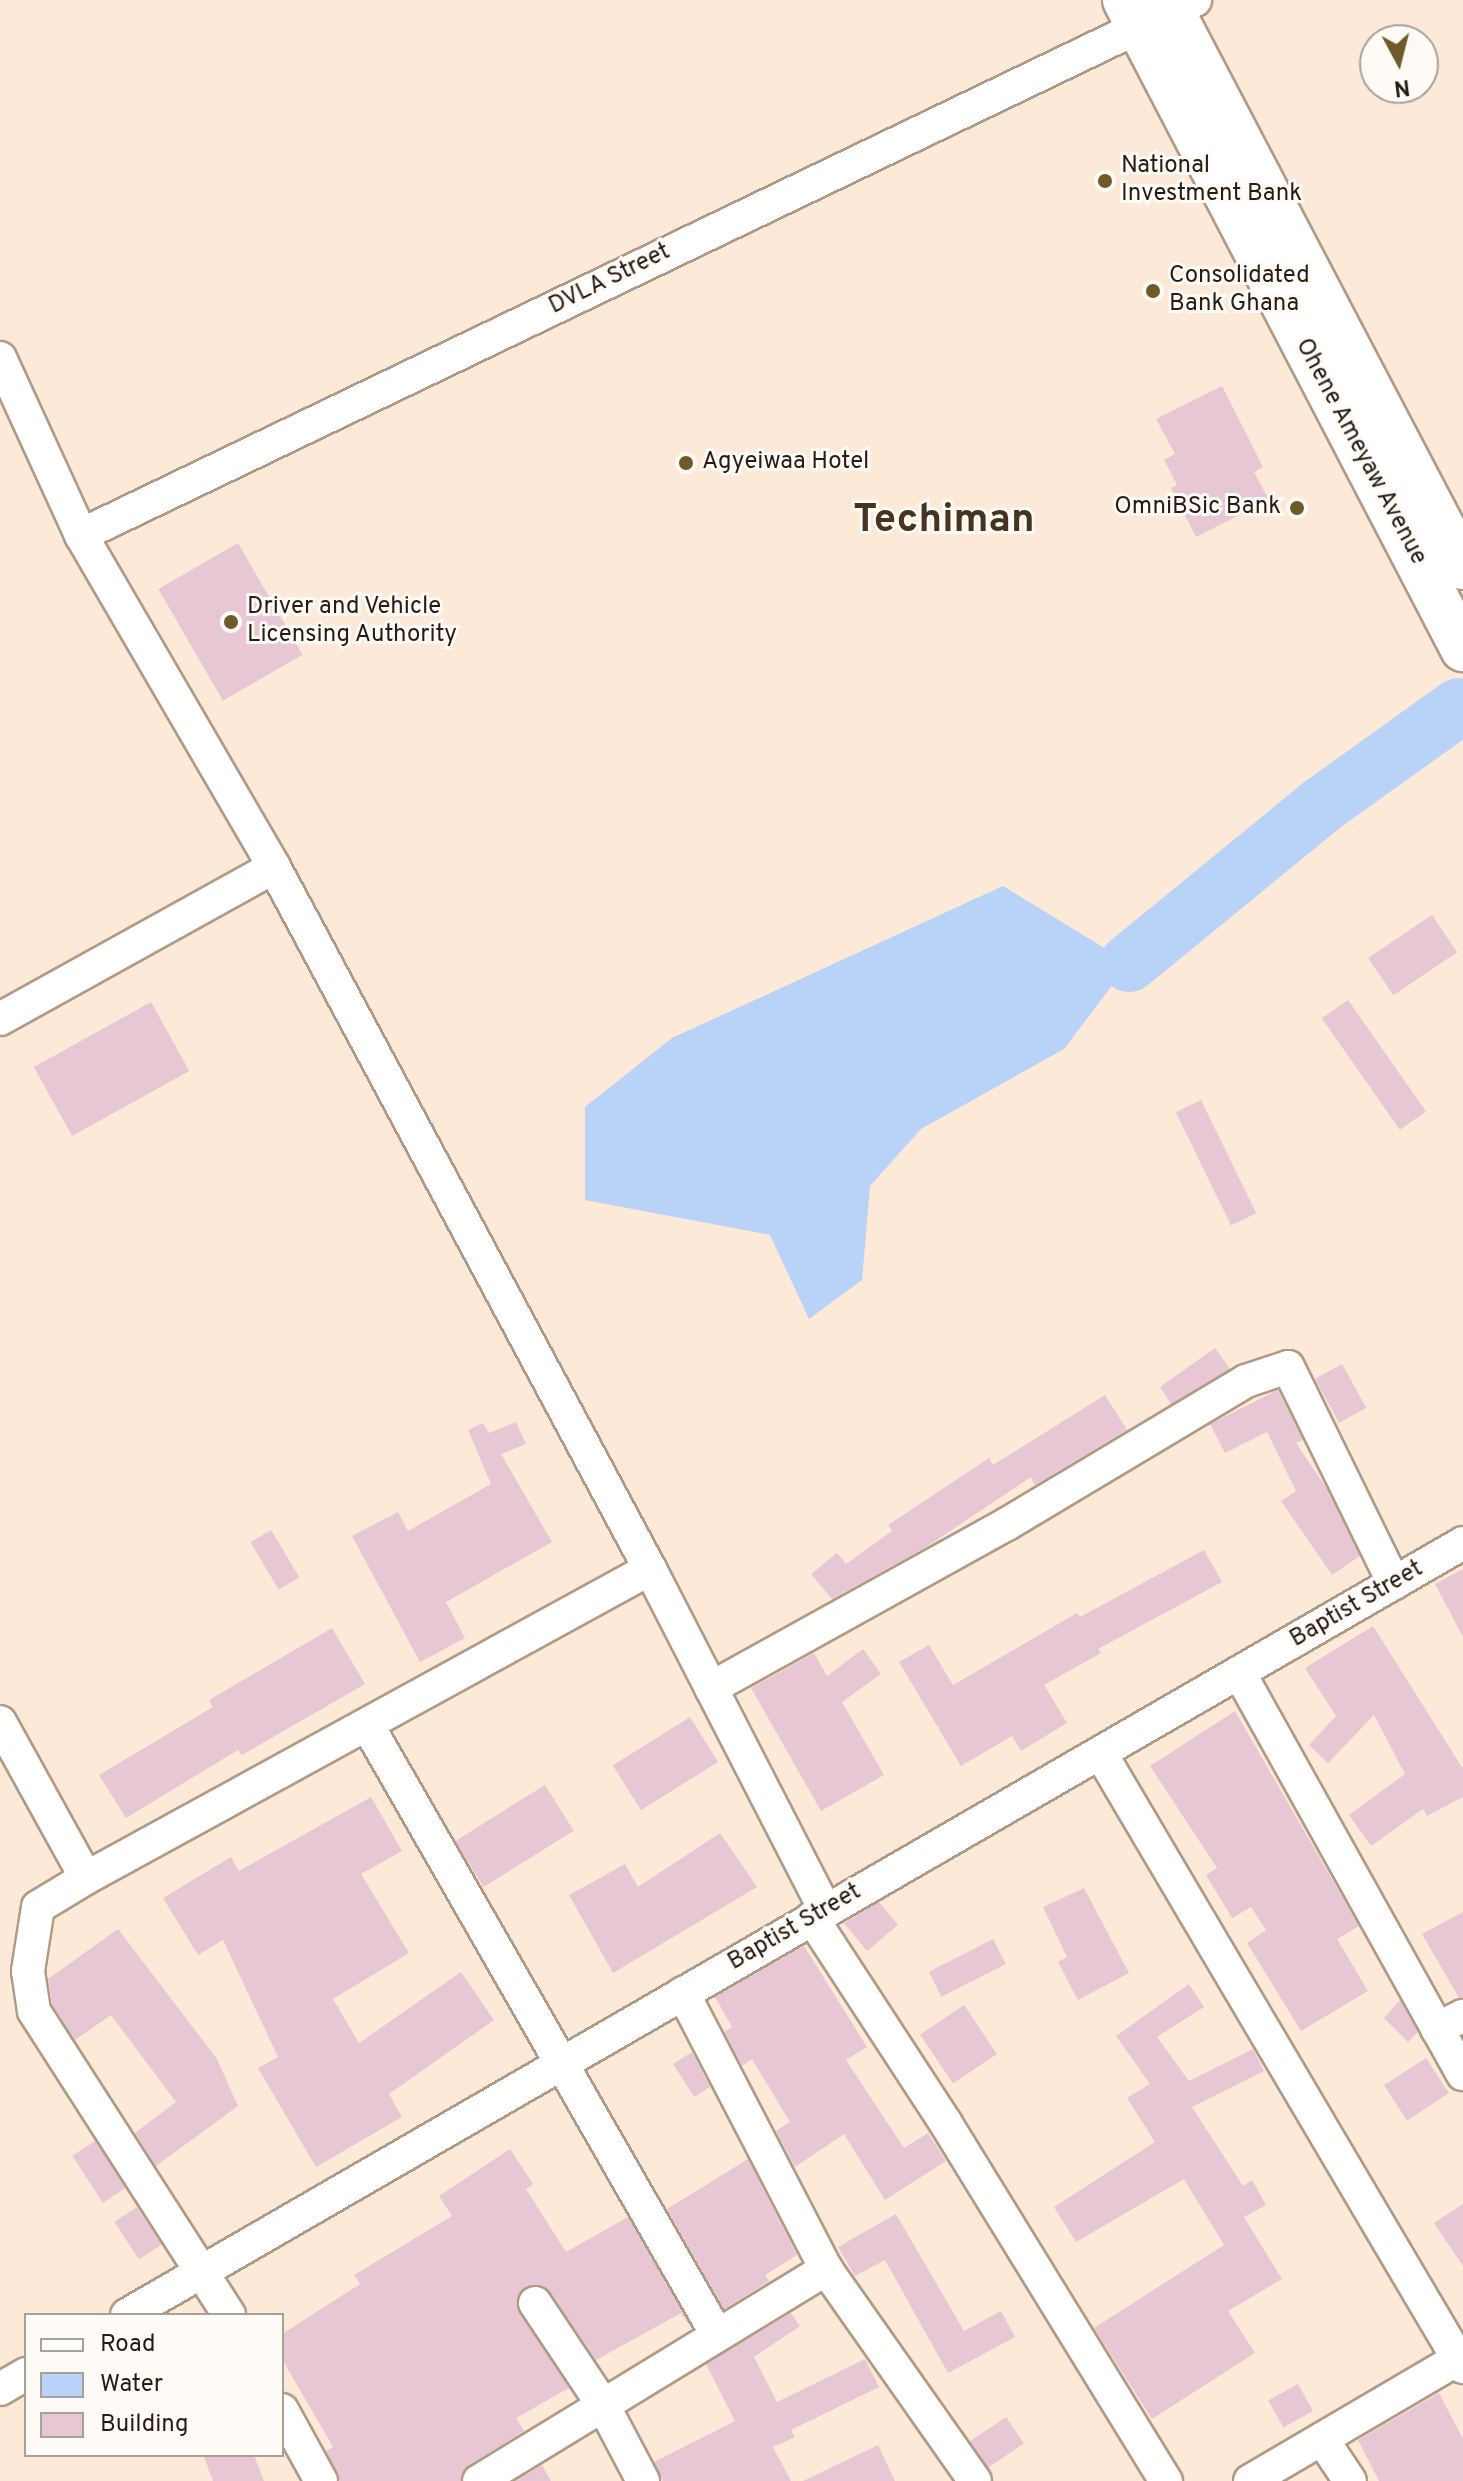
<!DOCTYPE html>
<html>
<head>
<meta charset="utf-8">
<style>
	body { margin:0 }
	#map { position:relative; width:1463px; height:2481px; overflow:hidden; background:#fde9d7; font-family:Overpass,sans-serif }
	div>[style] { position:absolute }
	.water>* { inset:0; background:#b9d2f7 }
	.river>* { height:58px; margin:-29px; padding:0 29px; transform-origin:29px; border-radius:29px; background:#b9d2f7 }
	.building>* { inset:0; background:#e7c7d4; transform-origin:0 0 }
	.roads { filter:drop-shadow(2px 0 #b19a85) drop-shadow(-2px 0 #b19a85) drop-shadow(0 2px #b19a85) drop-shadow(0 -2px #b19a85) }
	.minor>* { height:32px; margin:-16px; padding:0 16px; transform-origin:16px; border-radius:16px; background:#fff }
	.highway>* { height:44px; margin:-22px; padding:0 22px; transform-origin:22px; border-radius:22px; background:#fff }
	.dots>* { width:22px; height:22px; translate:-50% -50%; box-sizing:border-box; border:4px solid #fefaf5; border-radius:50% }
	span { translate:-50% -50%; white-space:nowrap; text-align:center; line-height:1.15; -webkit-text-stroke:6px #fefaf5; paint-order:stroke }
	.poi-label { font-size:24px; color:#251c14 }
	.left { translate:0 -50%; text-align:left }
	.right { translate:-100% -50%; text-align:right }
	.street-label { font-size:24px; color:#251c14 }
	.town-label { font-size:40px; color:#463421; font-weight:700 }
	.legend { position:absolute; left:24px; top:2313px; width:260px; height:144px; box-sizing:border-box; background:#fefaf5; border:2px solid #a7a19b; margin:0; padding:10px 14px; list-style:none; font-size:24px; color:#251c14 }
	.legend li { display:flex; align-items:center; gap:16px; height:40px }
	.legend b { width:40px; border:2px solid #a7a19b }
	.north { position:absolute; left:1359px; top:24px; width:80px; height:80px; box-sizing:border-box; background:#fefaf5; border:2px solid #a7a19b; border-radius:50%; rotate:173deg; font-size:22px; font-weight:700; line-height:32px; text-align:center; color:#251c14 }
	.north::after { content:''; display:block; margin:auto; width:28px; height:36px; background:#705a29; clip-path:polygon(50% 0,100% 100%,50% 72%,0 100%) }
</style>
</head>
<body>
<div id="map">
	<div class="water">
		<div style="clip-path:polygon(1003px 886px,1129px 963px,1064px 1049px,921px 1129px,870px 1186px,862px 1280px,809px 1319px,770px 1235px,585px 1200px,585px 1107px,672px 1038px)"></div>
	</div>
	<div class="river">
		<div style="left:1129px;top:963px;width:249px;rotate:-39.3deg"></div>
		<div style="left:1322px;top:805px;width:168px;rotate:-35.6deg"></div>
	</div>
	<div class="building">
		<div style="clip-path:polygon(1222px 386px,1263px 467px,1254px 472px,1269px 500px,1196px 537px,1171px 488px,1177px 485px,1164px 460px,1175px 454px,1156px 419px)"></div>
		<div style="left:238px;top:543px;width:129px;height:92px;rotate:60deg"></div>
		<div style="left:1432px;top:915px;width:45px;height:77px;rotate:56deg"></div>
		<div style="left:1348px;top:1000px;width:136px;height:32px;rotate:55deg"></div>
		<div style="left:151px;top:1002px;width:79px;height:134px;rotate:61deg"></div>
		<div style="left:1201px;top:1100px;width:126px;height:28px;rotate:64deg"></div>
		<div style="clip-path:polygon(1215px 1348px,1230px 1369px,1171px 1404px,1160px 1387px)"></div>
		<div style="left:1342px;top:1364px;width:50px;height:31px;rotate:61deg"></div>
		<div style="clip-path:polygon(1278px 1390px,1303px 1440px,1296px 1443px,1327px 1489px,1360px 1556px,1332px 1575px,1281px 1501px,1296px 1491px,1267px 1432px,1225px 1453px,1210px 1424px)"></div>
		<div style="clip-path:polygon(1105px 1395px,1127px 1430px,1035px 1485px,1031px 1477px,926px 1547px,832px 1599px,811px 1574px,837px 1553px,846px 1564px,892px 1531px,888px 1525px,989px 1458px,993px 1465px)"></div>
		<div style="clip-path:polygon(516px 1422px,526px 1444px,501px 1454px,552px 1542px,446px 1602px,465px 1638px,420px 1662px,352px 1536px,398px 1512px,408px 1531px,491px 1484px,468px 1430px,483px 1423px,489px 1433px)"></div>
		<div style="left:271px;top:1530px;width:55px;height:24px;rotate:59deg"></div>
		<div style="clip-path:polygon(1204px 1550px,1222px 1582px,1098px 1649px,1101px 1653px,1044px 1685px,1067px 1723px,1021px 1751px,1012px 1736px,961px 1766px,899px 1662px,929px 1645px,953px 1685px,1077px 1613px,1080px 1617px)"></div>
		<div style="clip-path:polygon(1463px 1569px,1463px 1637px,1435px 1584px)"></div>
		<div style="clip-path:polygon(1373px 1626px,1463px 1769px,1463px 1797px,1427px 1816px,1423px 1809px,1371px 1846px,1349px 1815px,1405px 1774px,1374px 1715px,1328px 1763px,1309px 1745px,1336px 1716px,1305px 1668px)"></div>
		<div style="clip-path:polygon(332px 1628px,365px 1684px,242px 1755px,238px 1750px,126px 1818px,99px 1775px,213px 1707px,209px 1700px)"></div>
		<div style="clip-path:polygon(863px 1649px,881px 1674px,842px 1702px,884px 1775px,821px 1811px,751px 1688px,814px 1653px,827px 1676px)"></div>
		<div style="clip-path:polygon(1235px 1711px,1359px 1926px,1337px 1939px,1368px 1991px,1301px 2031px,1247px 1943px,1266px 1930px,1251px 1907px,1232px 1918px,1206px 1875px,1217px 1868px,1150px 1766px)"></div>
		<div style="left:690px;top:1717px;width:53px;height:91px;rotate:58deg"></div>
		<div style="left:545px;top:1785px;width:54px;height:106px;rotate:58deg"></div>
		<div style="clip-path:polygon(371px 1797px,402px 1851px,361px 1874px,409px 1953px,333px 1999px,359px 2043px,461px 1972px,494px 2020px,389px 2094px,402px 2117px,316px 2167px,258px 2068px,278px 2057px,223px 1940px,198px 1955px,163px 1898px,231px 1857px,239px 1871px)"></div>
		<div style="clip-path:polygon(720px 1833px,757px 1887px,613px 1973px,569px 1895px,625px 1864px,638px 1887px)"></div>
		<div style="clip-path:polygon(1084px 1888px,1129px 1973px,1078px 2000px,1058px 1962px,1067px 1957px,1043px 1907px)"></div>
		<div style="clip-path:polygon(879px 1902px,898px 1925px,867px 1951px,844px 1923px)"></div>
		<div style="clip-path:polygon(1463px 1912px,1463px 1997px,1459px 1998px,1422px 1934px)"></div>
		<div style="clip-path:polygon(118px 1929px,217px 2059px,238px 2106px,156px 2166px,135px 2133px,176px 2102px,111px 2015px,75px 2040px,52px 2004px,48px 1979px)"></div>
		<div style="left:993px;top:1939px;width:28px;height:72px;rotate:63deg"></div>
		<div style="clip-path:polygon(804px 1946px,867px 2047px,846px 2060px,904px 2148px,928px 2133px,946px 2161px,885px 2200px,844px 2134px,795px 2167px,776px 2131px,790px 2122px,752px 2059px,742px 2066px,724px 2032px,732px 2027px,715px 1997px)"></div>
		<div style="clip-path:polygon(1189px 1984px,1204px 2007px,1157px 2037px,1189px 2081px,1253px 2049px,1264px 2071px,1192px 2107px,1243px 2186px,1252px 2180px,1266px 2205px,1244px 2217px,1282px 2279px,1228px 2311px,1255px 2353px,1152px 2419px,1094px 2328px,1224px 2245px,1184px 2179px,1076px 2242px,1054px 2207px,1155px 2142px,1127px 2098px,1150px 2084px,1116px 2036px)"></div>
		<div style="clip-path:polygon(1400px 2000px,1418px 2032px,1408px 2042px,1384px 2018px)"></div>
		<div style="left:964px;top:2005px;width:59px;height:53px;rotate:56deg"></div>
		<div style="clip-path:polygon(692px 2052px,710px 2087px,694px 2097px,673px 2064px)"></div>
		<div style="left:1426px;top:2058px;width:42px;height:50px;rotate:57deg"></div>
		<div style="left:95px;top:2141px;width:56px;height:27px;rotate:57deg"></div>
		<div style="clip-path:polygon(510px 2149px,533px 2184px,526px 2189px,566px 2252px,628px 2217px,692px 2329px,681px 2313px,596px 2360px,550px 2292px,543px 2286px,525px 2287px,518px 2295px,519px 2313px,569px 2388px,516px 2418px,524px 2431px,469px 2465px,460px 2481px,340px 2481px,326px 2451px,333px 2447px,282px 2359px,282px 2334px,360px 2284px,354px 2275px,452px 2216px,439px 2196px)"></div>
		<div style="clip-path:polygon(748px 2159px,797px 2255px,765px 2275px,769px 2281px,724px 2309px,667px 2209px)"></div>
		<div style="clip-path:polygon(1463px 2204px,1463px 2266px,1434px 2223px)"></div>
		<div style="left:137px;top:2207px;width:45px;height:27px;rotate:57deg"></div>
		<div style="clip-path:polygon(896px 2214px,964px 2331px,1001px 2311px,1015px 2337px,948px 2373px,885px 2260px,855px 2276px,838px 2247px)"></div>
		<div style="clip-path:polygon(791px 2313px,800px 2326px,754px 2357px,777px 2402px,865px 2359px,879px 2387px,791px 2430px,795px 2437px,773px 2447px,791px 2481px,663px 2481px,654px 2462px,735px 2421px,706px 2364px)"></div>
		<div style="left:1298px;top:2384px;width:31px;height:34px;rotate:61deg"></div>
		<div style="clip-path:polygon(1439px 2393px,1463px 2439px,1463px 2481px,1379px 2481px,1358px 2440px)"></div>
		<div style="left:1006px;top:2417px;width:32px;height:44px;rotate:56deg"></div>
		<div style="clip-path:polygon(878px 2445px,895px 2481px,803px 2481px)"></div>
		<div style="clip-path:polygon(203px 2455px,254px 2455px,264px 2481px,213px 2481px)"></div>
		<div style="clip-path:polygon(542px 2465px,551px 2481px,515px 2481px)"></div>
	</div>
	<div class="roads">
		<div class="minor">
			<div style="left:0;top:358px;width:195px;rotate:65.4deg"></div>
			<div style="left:81px;top:535px;width:384px;rotate:59.8deg"></div>
			<div style="left:81px;top:535px;width:1236px;rotate:-25.65deg"></div>
			<div style="left:0;top:1019px;width:313px;rotate:-29deg"></div>
			<div style="left:274px;top:867px;width:796px;rotate:61.83deg"></div>
			<div style="left:650px;top:1569px;width:383px;rotate:62.8deg"></div>
			<div style="left:1240px;top:1674px;width:458px;rotate:60.9deg"></div>
			<div style="left:711px;top:1688px;width:338px;rotate:-29deg"></div>
			<div style="left:1007px;top:1524px;width:279px;rotate:-30.9deg"></div>
			<div style="left:1246px;top:1381px;width:44px;rotate:-18.4deg"></div>
			<div style="left:1288px;top:1367px;width:241px;rotate:63.9deg"></div>
			<div style="left:0;top:1722px;width:178px;rotate:61.1deg"></div>
			<div style="left:86px;top:1878px;width:643px;rotate:-28.72deg"></div>
			<div style="left:368px;top:1726px;width:700px;rotate:60.17deg"></div>
			<div style="left:1101px;top:1754px;width:712px;rotate:59.44deg"></div>
			<div style="left:86px;top:1878px;width:56px;rotate:148.9deg"></div>
			<div style="left:38px;top:1907px;width:65px;rotate:98.9deg"></div>
			<div style="left:28px;top:1971px;width:40px;rotate:81.5deg"></div>
			<div style="left:34px;top:2011px;width:361px;rotate:57.3deg"></div>
			<div style="left:812px;top:1918px;width:244px;rotate:56.9deg"></div>
			<div style="left:945px;top:2122px;width:422px;rotate:58.4deg"></div>
			<div style="left:683px;top:1993px;width:311px;rotate:62.6deg"></div>
			<div style="left:826px;top:2269px;width:259px;rotate:54.9deg"></div>
			<div style="left:1437px;top:2029px;width:29px;rotate:-27deg"></div>
			<div style="left:535px;top:2303px;width:123px;rotate:56.3deg"></div>
			<div style="left:603px;top:2405px;width:86px;rotate:62.2deg"></div>
			<div style="left:127px;top:2315px;width:1543px;rotate:-30.02deg"></div>
			<div style="left:0;top:2389px;width:30px;rotate:-30deg"></div>
			<div style="left:282px;top:2410px;width:81px;rotate:61.2deg"></div>
			<div style="left:1322px;top:2439px;width:50px;rotate:56.3deg"></div>
			<div style="left:479px;top:2481px;width:407px;rotate:-31.4deg"></div>
			<div style="left:1250px;top:2481px;width:247px;rotate:-30.4deg"></div>
		</div>
		<div class="highway">
			<div style="left:1125px;top:0;width:732px;rotate:62.49deg"></div>
			<div style="left:1166px;top:0;width:640px;rotate:62.35deg"></div>
		</div>
	</div>
	<div class="dots">
		<div style="left:1105px;top:181px;background:#705a29"></div>
		<div style="left:1153px;top:291px;background:#705a29"></div>
		<div style="left:686px;top:463px;background:#705a29"></div>
		<div style="left:1297px;top:508px;background:#705a29"></div>
		<div style="left:231px;top:622px;background:#705a29"></div>
	</div>
	<div class="poi-label">
		<span class="left" style="left:1121px;top:181px">National<br>Investment Bank</span>
		<span class="left" style="left:1169px;top:291px">Consolidated<br>Bank Ghana</span>
		<span class="left" style="left:702px;top:463px">Agyeiwaa Hotel</span>
		<span class="right" style="left:1281px;top:508px">OmniBSic Bank</span>
		<span class="left" style="left:247px;top:622px">Driver and Vehicle<br>Licensing Authority</span>
	</div>
	<div class="street-label">
		<span style="left:610px;top:280px;rotate:-26deg">DVLA Street</span>
		<span style="left:1360px;top:452px;rotate:62deg">Ohene Ameyaw Avenue</span>
		<span style="left:1357px;top:1605px;rotate:-30deg">Baptist Street</span>
		<span style="left:795px;top:1928px;rotate:-30deg">Baptist Street</span>
	</div>
	<div class="town-label">
		<span style="left:944px;top:521px">Techiman</span>
	</div>
	<ul class="legend">
	<li><b style="height:10px;background:#fff"></b>Road</li>
	<li><b style="height:22px;background:#b9d2f7"></b>Water</li>
	<li><b style="height:22px;background:#e7c7d4"></b>Building</li>
	</ul>
	<div class="north">N</div>
</div>
</body>
</html>
